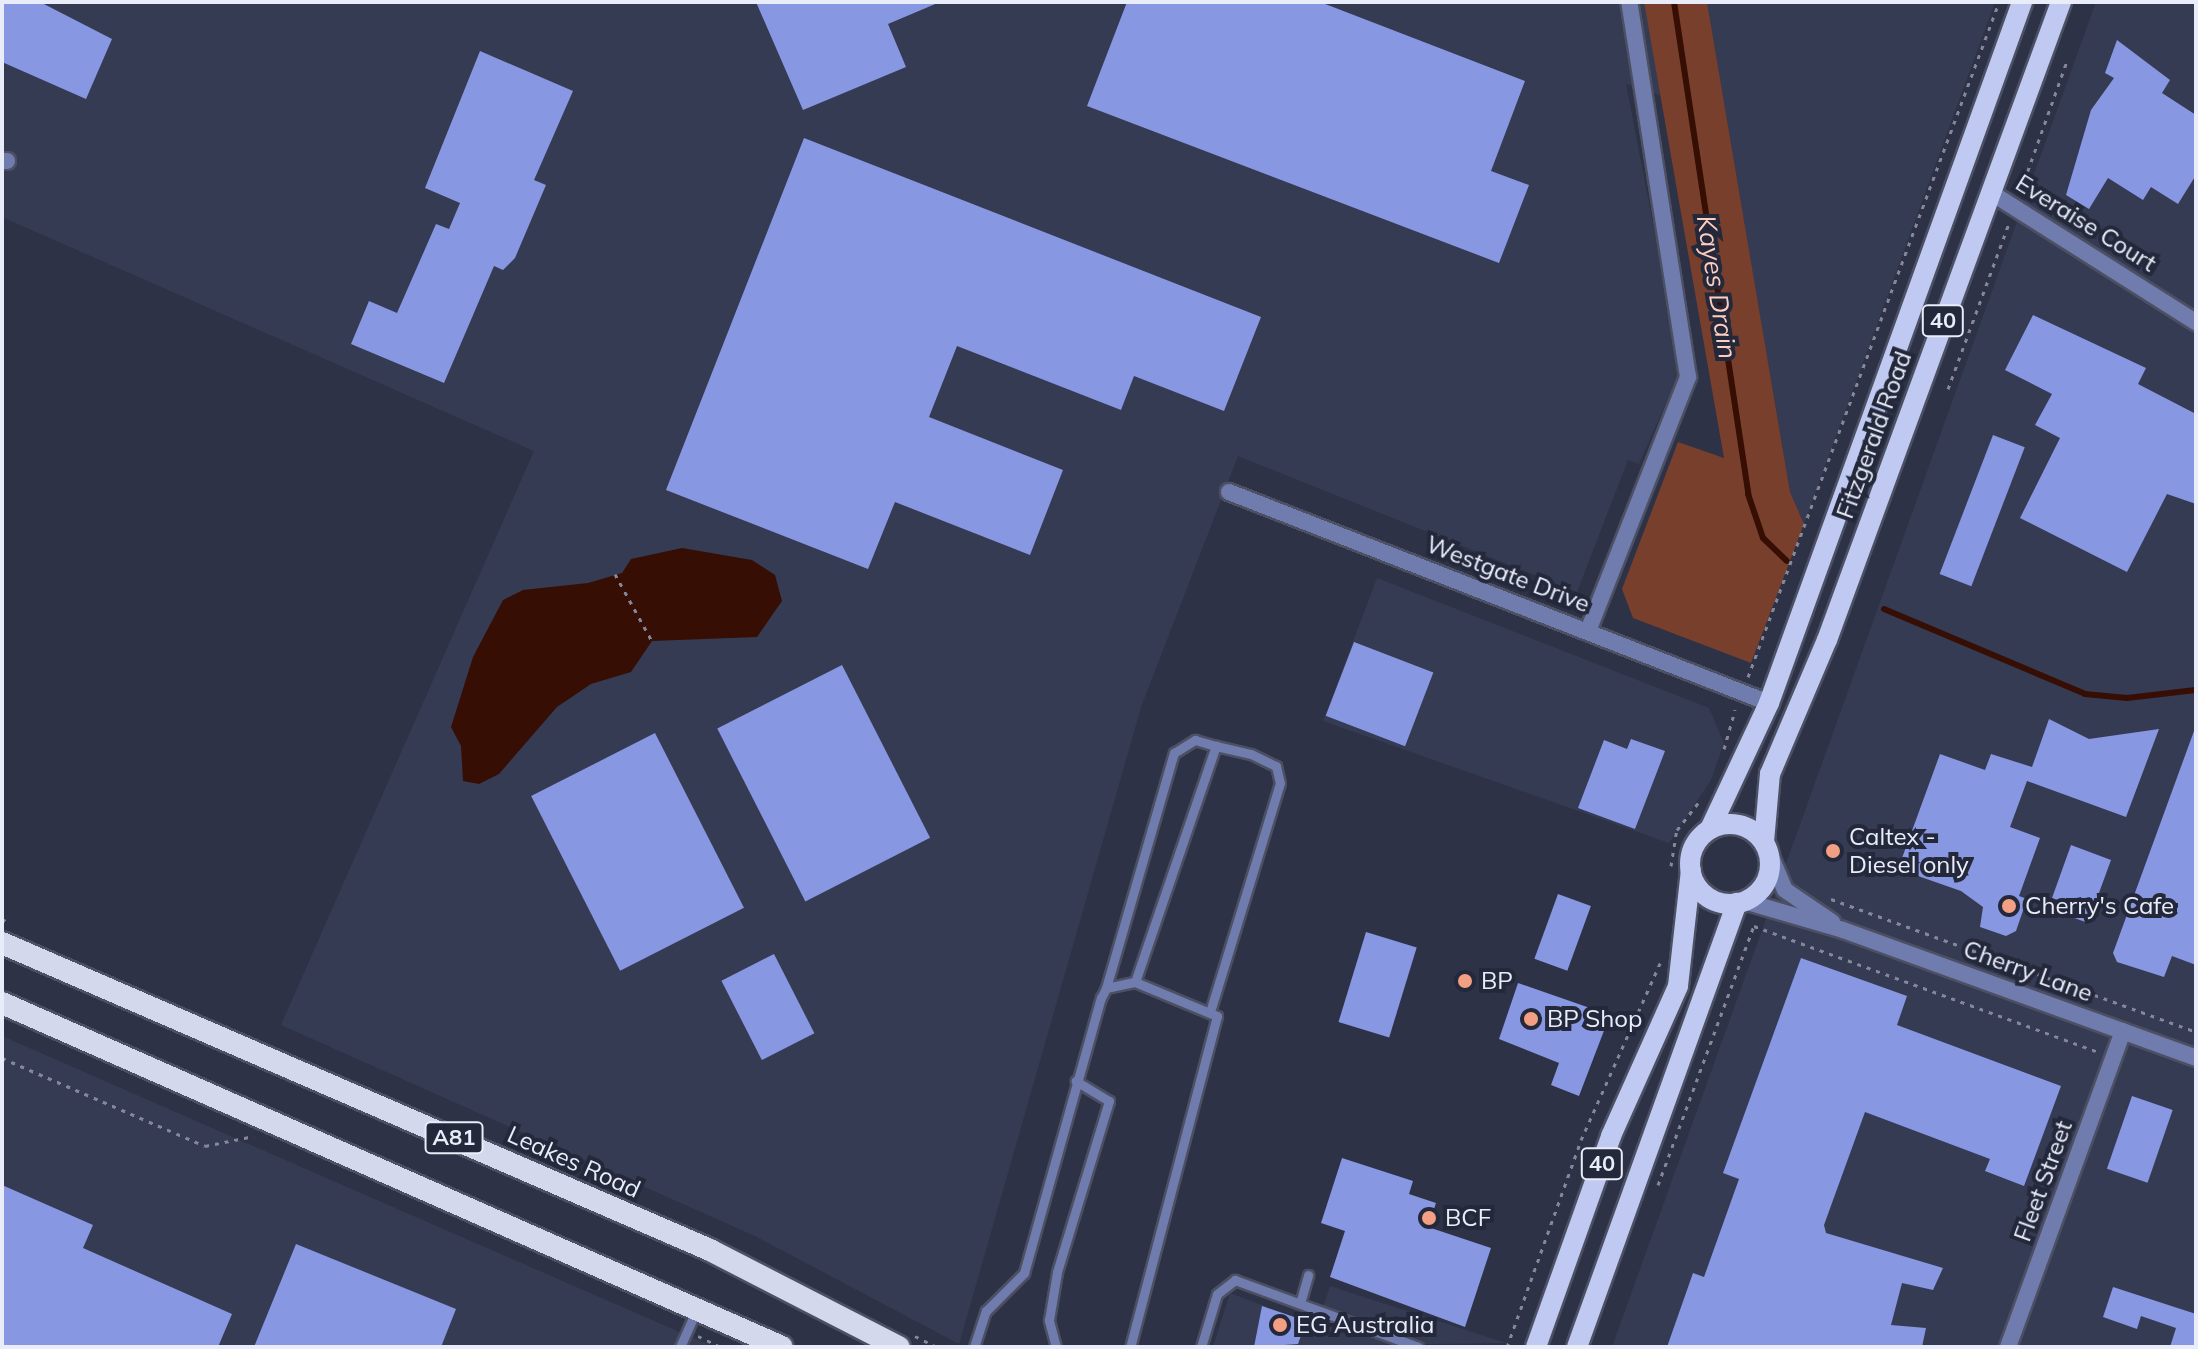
<!DOCTYPE html>
<html>
<head>
<meta charset="utf-8">
<style>
	body { margin:0 }
	#map { position:relative; width:2198px; height:1349px; overflow:hidden; background:#2d3246; font-family:Mulish,sans-serif }
	div>[style] { position:absolute }
	.built>* { inset:0; background:#363b54 }
	.green>* { inset:0; background:#783f2d }
	.water>* { inset:0; background:#360e03 }
	.stream>* { height:6px; margin:-3px; padding:0 3px; transform-origin:3px; border-radius:3px; background:#360e03 }
	.building>* { inset:0; background:#8897e2; transform-origin:0 0 }
	.path>* { height:3px; margin-top:-1.5px; transform-origin:0; background:repeating-linear-gradient(90deg,#848899 0 4px,transparent 0 10px) }
	.roads { filter:drop-shadow(2px 0 #4b5063) drop-shadow(-2px 0 #4b5063) drop-shadow(0 2px #4b5063) drop-shadow(0 -2px #4b5063) }
	.service>* { height:9px; margin:-4.5px; padding:0 4.5px; transform-origin:4.5px; border-radius:4.5px; background:#717cae }
	.minor>* { height:16px; margin:-8px; padding:0 8px; transform-origin:8px; border-radius:8px; background:#717cae }
	.tertiary>* { height:16px; margin:-8px; padding:0 8px; transform-origin:8px; border-radius:8px; background:#717cae }
	.primary>* { height:20px; margin:-10px; padding:0 10px; transform-origin:10px; border-radius:10px; background:#bfc9f2 }
	.primary>.ring { margin:-10px; padding:0; box-sizing:content-box; background:none; border:20px solid #bfc9f2; border-radius:50% }
	.trunk>* { height:22px; margin:-11px; padding:0 11px; transform-origin:11px; border-radius:11px; background:#d4d8ed }
	.dots>* { width:22px; height:22px; translate:-50% -50%; box-sizing:border-box; border:4px solid #24283b; border-radius:50% }
	span { translate:-50% -50%; white-space:nowrap; text-align:center; line-height:1.15; -webkit-text-stroke:8px #24283b; paint-order:stroke }
	.shield-label span { padding:2px 6px; background:#24283b; border:2px solid; border-radius:6px; -webkit-text-stroke-width:0 }
	.shield-label { font-size:22px; color:#e9edfa; font-weight:700 }
	.street-label { font-size:24px; color:#e9edfa }
	.poi-label { font-size:24px; color:#e9edfa }
	.left { translate:0 -50%; text-align:left }
	.water-label { font-size:26px; color:#fdcebf; font-style:italic }
	.frame { position:absolute; inset:0; border:4px solid #e9edfa; pointer-events:none }
</style>
</head>
<body>
<div id="map">
	<div class="built">
		<div style="clip-path:polygon(2px 2px,1644px 2px,1661px 96px,1626px 84px,1681px 369px,1639px 464px,1628px 460px,1577px 592px,1238px 456px,1141px 707px,959px 1344px,755px 1236px,281px 1025px,534px 451px,2px 217px)"></div>
		<div style="clip-path:polygon(1707px 2px,1995px 2px,1804px 524px,1790px 492px)"></div>
		<div style="clip-path:polygon(2096px 2px,2196px 2px,2196px 1347px,1612px 1347px)"></div>
		<div style="clip-path:polygon(1377px 578px,1709px 708px,1724px 743px,1711px 780px,1669px 843px,1323px 721px)"></div>
		<div style="clip-path:polygon(2px 1036px,308px 1170px,714px 1347px,2px 1347px)"></div>
		<div style="clip-path:polygon(1330px 1286px,1506px 1343px,1213px 1347px,1230px 1293px,1317px 1326px)"></div>
	</div>
	<div class="green">
		<div style="clip-path:polygon(1644px 2px,1707px 2px,1790px 492px,1804px 524px,1751px 663px,1633px 618px,1622px 589px,1678px 442px,1724px 458px)"></div>
	</div>
	<div class="water">
		<div style="clip-path:polygon(682px 548px,752px 560px,775px 575px,782px 601px,757px 637px,652px 641px,631px 672px,591px 684px,557px 707px,499px 774px,479px 784px,463px 781px,461px 746px,451px 727px,473px 657px,503px 600px,523px 590px,588px 583px,622px 573px,631px 559px)"></div>
	</div>
	<div class="stream">
		<div style="left:1674px;top:2px;width:498px;rotate:81.4deg"></div>
		<div style="left:1748px;top:494px;width:46px;rotate:71.2deg"></div>
		<div style="left:1763px;top:538px;width:33px;rotate:44deg"></div>
		<div style="left:1884px;top:609px;width:218px;rotate:22.9deg"></div>
		<div style="left:2085px;top:694px;width:42px;rotate:5.4deg"></div>
		<div style="left:2127px;top:698px;width:69px;rotate:-6.6deg"></div>
	</div>
	<div class="building">
		<div style="clip-path:polygon(2px 2px,40px 2px,112px 39px,86px 99px,2px 62px)"></div>
		<div style="clip-path:polygon(756px 2px,940px 2px,888px 24px,906px 67px,803px 110px)"></div>
		<div style="clip-path:polygon(1127px 2px,1320px 2px,1525px 81px,1491px 171px,1529px 185px,1499px 263px,1087px 106px)"></div>
		<div style="clip-path:polygon(2117px 40px,2170px 80px,2162px 93px,2196px 115px,2196px 175px,2178px 204px,2151px 187px,2143px 200px,2108px 178px,2089px 209px,2066px 195px,2091px 110px,2114px 78px,2105px 73px)"></div>
		<div style="clip-path:polygon(480px 51px,573px 91px,534px 180px,546px 185px,515px 258px,503px 270px,494px 266px,444px 383px,351px 344px,369px 301px,397px 313px,436px 224px,449px 229px,460px 203px,425px 188px)"></div>
		<div style="clip-path:polygon(804px 138px,1261px 317px,1224px 411px,1134px 376px,1121px 410px,957px 346px,929px 417px,1063px 470px,1030px 555px,895px 502px,868px 569px,666px 490px)"></div>
		<div style="clip-path:polygon(2033px 315px,2146px 368px,2138px 384px,2196px 414px,2196px 504px,2167px 494px,2127px 572px,2020px 518px,2060px 438px,2035px 425px,2052px 394px,2005px 370px)"></div>
		<div style="left:1993px;top:435px;width:34px;height:149px;rotate:21deg"></div>
		<div style="left:1354px;top:642px;width:85px;height:79px;rotate:21deg"></div>
		<div style="left:842px;top:665px;width:194px;height:140px;rotate:63deg"></div>
		<div style="clip-path:polygon(2049px 719px,2089px 739px,2159px 729px,2126px 817px,2027px 781px,2010px 827px,2040px 838px,2019px 896px,2027px 899px,2016px 931px,2006px 936px,1980px 927px,1983px 907px,1961px 891px,1898px 869px,1940px 754px,1985px 770px,1991px 754px,2032px 767px)"></div>
		<div style="clip-path:polygon(2194px 731px,2196px 965px,2172px 956px,2164px 977px,2117px 962px,2113px 953px)"></div>
		<div style="left:655px;top:733px;width:196px;height:139px;rotate:63deg"></div>
		<div style="clip-path:polygon(1631px 739px,1665px 751px,1635px 829px,1578px 808px,1604px 740px,1627px 749px)"></div>
		<div style="clip-path:polygon(2071px 845px,2111px 860px,2088px 923px,2069px 916px,2073px 905px,2052px 898px)"></div>
		<div style="left:1558px;top:894px;width:35px;height:69px;rotate:20deg"></div>
		<div style="left:1366px;top:932px;width:53px;height:94px;rotate:17deg"></div>
		<div style="left:774px;top:954px;width:89px;height:59px;rotate:63deg"></div>
		<div style="clip-path:polygon(1801px 958px,1907px 996px,1897px 1025px,2061px 1086px,2024px 1186px,1985px 1171px,1990px 1159px,1865px 1112px,1824px 1225px,1826px 1233px,1943px 1268px,1933px 1290px,1902px 1283px,1891px 1325px,1926px 1328px,1922px 1347px,1667px 1347px,1693px 1273px,1704px 1277px,1739px 1179px,1723px 1173px)"></div>
		<div style="clip-path:polygon(1518px 983px,1610px 1015px,1579px 1096px,1551px 1085px,1559px 1063px,1499px 1039px)"></div>
		<div style="left:2132px;top:1096px;width:43px;height:77px;rotate:19deg"></div>
		<div style="clip-path:polygon(1342px 1158px,1413px 1181px,1409px 1194px,1436px 1203px,1428px 1227px,1491px 1248px,1465px 1327px,1330px 1277px,1345px 1231px,1321px 1223px)"></div>
		<div style="clip-path:polygon(2px 1185px,93px 1225px,83px 1248px,232px 1314px,218px 1347px,2px 1347px)"></div>
		<div style="clip-path:polygon(296px 1244px,456px 1309px,441px 1347px,254px 1347px)"></div>
		<div style="clip-path:polygon(2113px 1287px,2196px 1314px,2196px 1347px,2170px 1347px,2176px 1328px,2141px 1316px,2137px 1329px,2103px 1317px)"></div>
		<div style="clip-path:polygon(1262px 1306px,1306px 1321px,1298px 1344px,1254px 1347px)"></div>
	</div>
	<div class="path">
		<div style="left:2021px;top:190px;width:137px;rotate:-70.4deg"></div>
		<div style="left:1948px;top:389px;width:177px;rotate:-69.8deg"></div>
		<div style="left:615px;top:574px;width:77px;rotate:61.1deg"></div>
		<div style="left:1748px;top:677px;width:720px;rotate:-69.6deg"></div>
		<div style="left:1724px;top:749px;width:41px;rotate:-74.2deg"></div>
		<div style="left:1671px;top:866px;width:36px;rotate:-81deg"></div>
		<div style="left:1677px;top:830px;width:39px;rotate:-52deg"></div>
		<div style="left:1831px;top:899px;width:388px;rotate:20deg"></div>
		<div style="left:2px;top:919px;width:9px;rotate:27deg"></div>
		<div style="left:2px;top:1058px;width:221px;rotate:23.4deg"></div>
		<div style="left:205px;top:1146px;width:50px;rotate:-11.5deg"></div>
		<div style="left:1658px;top:1185px;width:276px;rotate:-69.7deg"></div>
		<div style="left:1754px;top:926px;width:367px;rotate:20.1deg"></div>
		<div style="left:698px;top:1336px;width:25px;rotate:26deg"></div>
		<div style="left:915px;top:1336px;width:25px;rotate:27deg"></div>
		<div style="left:1507px;top:1347px;width:220px;rotate:-70.3deg"></div>
		<div style="left:1581px;top:1140px;width:194px;rotate:-65.9deg"></div>
	</div>
	<div class="roads">
		<div class="service">
			<div style="left:1135px;top:982px;width:250px;rotate:-71.1deg"></div>
			<div style="left:1216px;top:746px;width:36px;rotate:13deg"></div>
			<div style="left:1251px;top:754px;width:28px;rotate:26deg"></div>
			<div style="left:1276px;top:766px;width:17px;rotate:77deg"></div>
			<div style="left:1280px;top:783px;width:235px;rotate:107deg"></div>
			<div style="left:1106px;top:988px;width:245px;rotate:-73.9deg"></div>
			<div style="left:1174px;top:753px;width:25px;rotate:-32deg"></div>
			<div style="left:1195px;top:740px;width:22px;rotate:16deg"></div>
			<div style="left:1301px;top:1300px;width:26px;rotate:-74deg"></div>
			<div style="left:680px;top:1347px;width:39px;rotate:-66deg"></div>
			<div style="left:974px;top:1347px;width:38px;rotate:-72deg"></div>
			<div style="left:986px;top:1311px;width:54px;rotate:-45deg"></div>
			<div style="left:1024px;top:1273px;width:286px;rotate:-74.4deg"></div>
			<div style="left:1101px;top:998px;width:11px;rotate:-63deg"></div>
			<div style="left:1106px;top:988px;width:30px;rotate:-12deg"></div>
			<div style="left:1135px;top:982px;width:89px;rotate:22.5deg"></div>
			<div style="left:1217px;top:1016px;width:342px;rotate:104.7deg"></div>
			<div style="left:1056px;top:1347px;width:28px;rotate:-105deg"></div>
			<div style="left:1049px;top:1320px;width:49px;rotate:-80.5deg"></div>
			<div style="left:1057px;top:1272px;width:179px;rotate:-73.1deg"></div>
			<div style="left:1109px;top:1101px;width:39px;rotate:-149deg"></div>
			<div style="left:1201px;top:1347px;width:55px;rotate:-73.2deg"></div>
			<div style="left:1217px;top:1294px;width:23px;rotate:-38deg"></div>
			<div style="left:1235px;top:1280px;width:195px;rotate:20.1deg"></div>
		</div>
		<div class="minor">
			<div style="left:2px;top:161px;width:5px"></div>
			<div style="left:1990px;top:192px;width:244px;rotate:32.3deg"></div>
			<div style="left:1229px;top:492px;width:580px;rotate:21.34deg"></div>
			<div style="left:1588px;top:631px;width:273px;rotate:-68.5deg"></div>
			<div style="left:1688px;top:377px;width:380px;rotate:-98.9deg"></div>
			<div style="left:2008px;top:1347px;width:336px;rotate:-70deg"></div>
		</div>
		<div class="tertiary">
			<div style="left:1768px;top:850px;width:43px;rotate:67deg"></div>
			<div style="left:1785px;top:890px;width:57px;rotate:34.2deg"></div>
			<div style="left:1744px;top:901px;width:103px;rotate:16.3deg"></div>
			<div style="left:1843px;top:930px;width:375px;rotate:19.9deg"></div>
		</div>
		<div class="primary">
			<div class="ring" style="left:1690px;top:824px;width:60px;height:60px"></div>
			<div style="left:1710px;top:829px;width:139px;rotate:-64.9deg"></div>
			<div style="left:1769px;top:703px;width:745px;rotate:-70.15deg"></div>
			<div style="left:1764px;top:842px;width:68px;rotate:-85deg"></div>
			<div style="left:1770px;top:774px;width:146px;rotate:-67deg"></div>
			<div style="left:1827px;top:640px;width:680px;rotate:-69.86deg"></div>
			<div style="left:1536px;top:1347px;width:224px;rotate:-70.4deg"></div>
			<div style="left:1611px;top:1136px;width:164px;rotate:-65.9deg"></div>
			<div style="left:1678px;top:986px;width:116px;rotate:-83.6deg"></div>
			<div style="left:1577px;top:1347px;width:472px;rotate:-70.2deg"></div>
		</div>
		<div class="trunk">
			<div style="left:2px;top:943px;width:772px;rotate:23.44deg"></div>
			<div style="left:710px;top:1250px;width:212px;rotate:27.2deg"></div>
			<div style="left:2px;top:1003px;width:852px;rotate:23.8deg"></div>
		</div>
	</div>
	<div class="dots">
		<div style="left:1833px;top:851px;background:#f39f84"></div>
		<div style="left:2009px;top:906px;background:#f39f84"></div>
		<div style="left:1465px;top:981px;background:#f39f84"></div>
		<div style="left:1531px;top:1019px;background:#f39f84"></div>
		<div style="left:1429px;top:1218px;background:#f39f84"></div>
		<div style="left:1280px;top:1325px;background:#f39f84"></div>
	</div>
	<div class="shield-label">
		<span style="left:1943px;top:321px">40</span>
		<span style="left:454px;top:1138px">A81</span>
		<span style="left:1602px;top:1164px">40</span>
	</div>
	<div class="street-label">
		<span style="left:2086px;top:223px;rotate:32deg">Everaise Court</span>
		<span style="left:1874px;top:435px;rotate:-70deg">Fitzgerald Road</span>
		<span style="left:1508px;top:574px;rotate:21deg">Westgate Drive</span>
		<span style="left:2028px;top:971px;rotate:20deg">Cherry Lane</span>
		<span style="left:574px;top:1162px;rotate:24deg">Leakes Road</span>
		<span style="left:2043px;top:1181px;rotate:-70deg">Fleet Street</span>
	</div>
	<div class="poi-label">
		<span class="left" style="left:1849px;top:851px">Caltex -<br>Diesel only</span>
		<span class="left" style="left:2025px;top:906px">Cherry's Cafe</span>
		<span class="left" style="left:1481px;top:981px">BP</span>
		<span class="left" style="left:1547px;top:1019px">BP Shop</span>
		<span class="left" style="left:1445px;top:1218px">BCF</span>
		<span class="left" style="left:1296px;top:1325px">EG Australia</span>
	</div>
	<div class="water-label">
		<span style="left:1717px;top:287px;rotate:81deg">Kayes Drain</span>
	</div>
	<div class="frame"></div>
</div>
</body>
</html>
